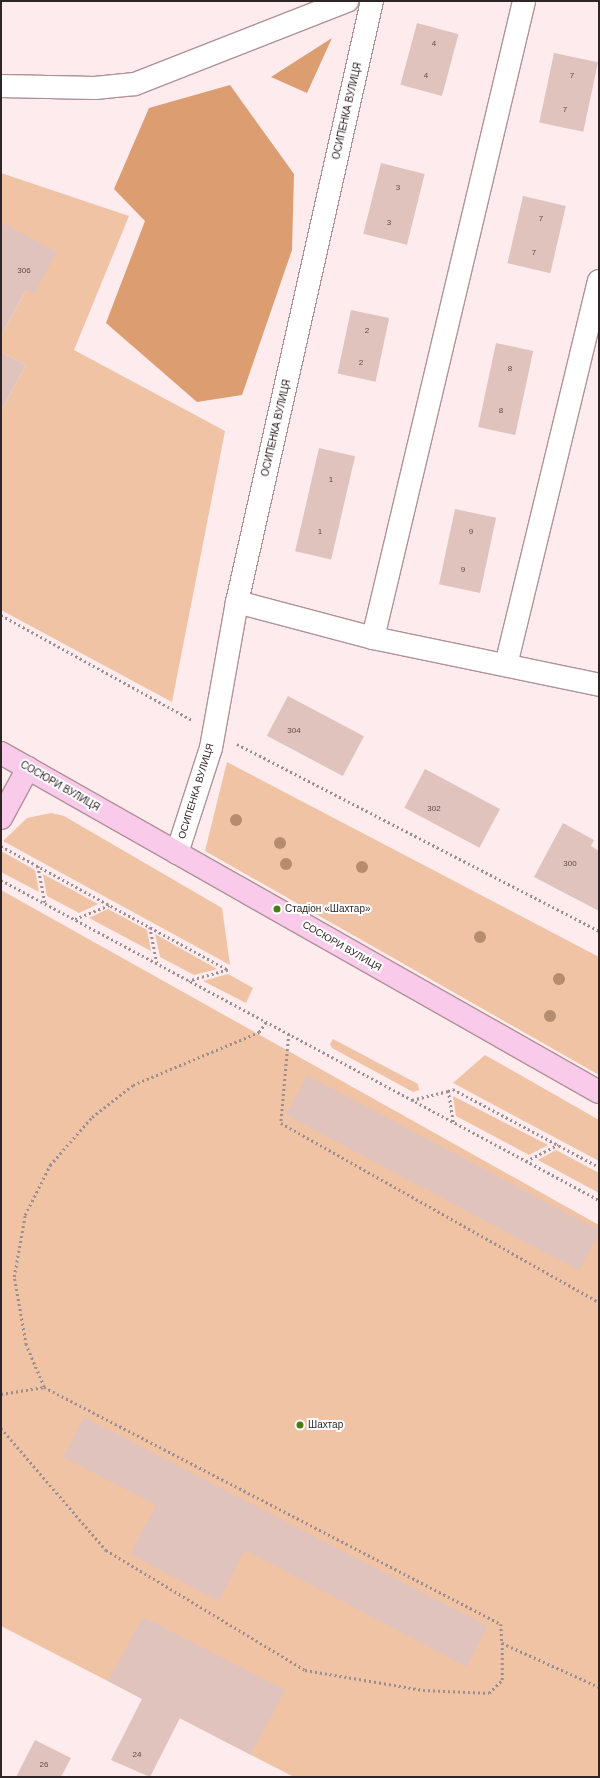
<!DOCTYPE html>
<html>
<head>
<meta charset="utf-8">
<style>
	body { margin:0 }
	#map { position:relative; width:600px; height:1778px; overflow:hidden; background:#feebee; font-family:Helvetica,sans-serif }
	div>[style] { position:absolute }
	.green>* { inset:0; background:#efc3a4 }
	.forest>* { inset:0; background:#dc9d70 }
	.building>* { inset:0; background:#e1c3bd; transform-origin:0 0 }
	.path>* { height:2.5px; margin-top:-1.25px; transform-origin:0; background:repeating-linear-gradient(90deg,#9d8e90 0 2px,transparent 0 5px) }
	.roads { filter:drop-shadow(1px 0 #af9297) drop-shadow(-1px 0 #af9297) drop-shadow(0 1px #af9297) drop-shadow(0 -1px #af9297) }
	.minor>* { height:22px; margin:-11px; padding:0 11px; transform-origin:11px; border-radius:11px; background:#fff }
	.major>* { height:22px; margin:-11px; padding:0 11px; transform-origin:11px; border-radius:11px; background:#f9cae9 }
	.trees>* { width:12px; height:12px; margin:-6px; border-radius:50%; background:#b58c6f }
	.dots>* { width:11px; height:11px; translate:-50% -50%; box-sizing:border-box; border:2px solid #fff; border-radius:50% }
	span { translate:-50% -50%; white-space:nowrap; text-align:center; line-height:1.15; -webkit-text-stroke:4px #fff; paint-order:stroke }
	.number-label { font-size:8px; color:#5c4c4c }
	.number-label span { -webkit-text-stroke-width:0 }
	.street-label { font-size:10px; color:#2f2426 }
	.poi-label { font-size:10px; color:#2f2426 }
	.left { translate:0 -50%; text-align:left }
	.frame { position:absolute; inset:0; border:2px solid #2f2426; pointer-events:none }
</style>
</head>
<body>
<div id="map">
	<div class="green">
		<div style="clip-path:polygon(1px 173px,129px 216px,74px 350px,225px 431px,172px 702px,1px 610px,1px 411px,26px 365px,1px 352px,1px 336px,26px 290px,1px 222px)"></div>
		<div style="clip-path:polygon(227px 762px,599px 957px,599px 1075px,205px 851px)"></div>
		<div style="clip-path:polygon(51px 813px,64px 816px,222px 908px,230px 965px,3px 841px,27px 818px)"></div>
		<div style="clip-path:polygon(1px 851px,35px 870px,39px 892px,1px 872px)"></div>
		<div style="clip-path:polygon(43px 874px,98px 904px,79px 913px,47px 896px)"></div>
		<div style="clip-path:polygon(1px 890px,599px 1225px,599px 1777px,294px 1777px,1px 1626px)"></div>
		<div style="clip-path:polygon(108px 909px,147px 930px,151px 951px,89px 918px)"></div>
		<div style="clip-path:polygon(155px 934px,217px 969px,194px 975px,160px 957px)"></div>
		<div style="clip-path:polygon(228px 974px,253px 988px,246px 1003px,203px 981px)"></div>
		<div style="clip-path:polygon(333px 1039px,418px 1084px,419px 1090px,413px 1092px,332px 1048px,330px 1044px)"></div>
		<div style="clip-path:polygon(485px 1055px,599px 1120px,599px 1161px,453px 1083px)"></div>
		<div style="clip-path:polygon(453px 1096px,548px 1145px,529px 1155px,456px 1116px)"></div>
		<div style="clip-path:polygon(556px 1150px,599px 1173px,599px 1193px,538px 1160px)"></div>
	</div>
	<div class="forest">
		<div style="clip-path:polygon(332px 38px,307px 93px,271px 77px)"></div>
		<div style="clip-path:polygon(230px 85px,294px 174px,292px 250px,242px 395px,197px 402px,106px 323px,145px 221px,114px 189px,149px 108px)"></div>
	</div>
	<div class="building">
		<div style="left:417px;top:23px;width:43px;height:64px;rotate:15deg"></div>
		<div style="left:554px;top:53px;width:45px;height:71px;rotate:12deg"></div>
		<div style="left:381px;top:163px;width:45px;height:73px;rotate:14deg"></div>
		<div style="left:523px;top:196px;width:44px;height:69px;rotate:13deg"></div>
		<div style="clip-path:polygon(1px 222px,57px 252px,34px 294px,26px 290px,1px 336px)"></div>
		<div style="left:351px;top:310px;width:39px;height:65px;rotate:12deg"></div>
		<div style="left:496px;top:343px;width:38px;height:86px;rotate:12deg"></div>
		<div style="clip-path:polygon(1px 352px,26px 365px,1px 411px)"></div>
		<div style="left:319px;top:448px;width:37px;height:106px;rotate:13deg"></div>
		<div style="left:455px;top:509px;width:42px;height:77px;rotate:12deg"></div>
		<div style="left:288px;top:696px;width:86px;height:45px;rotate:28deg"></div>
		<div style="left:425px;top:769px;width:85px;height:44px;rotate:28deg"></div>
		<div style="clip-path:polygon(563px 823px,594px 840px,591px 846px,599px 851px,599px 911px,534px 877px)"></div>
		<div style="left:307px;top:1075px;width:332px;height:45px;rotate:28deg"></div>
		<div style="clip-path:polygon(84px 1417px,487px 1626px,467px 1667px,245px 1550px,219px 1601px,130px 1554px,156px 1505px,63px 1457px)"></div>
		<div style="clip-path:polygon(143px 1617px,285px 1690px,251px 1755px,180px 1718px,150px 1777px,111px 1760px,142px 1699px,108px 1681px)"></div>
		<div style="clip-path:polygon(35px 1740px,71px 1758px,61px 1777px,16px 1777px)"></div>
	</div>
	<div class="path">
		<div style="left:1px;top:615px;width:218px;rotate:28.8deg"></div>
		<div style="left:237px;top:744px;width:407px;rotate:27.3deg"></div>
		<div style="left:1px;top:846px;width:259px;rotate:28.6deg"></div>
		<div style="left:228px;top:970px;width:41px;rotate:164.2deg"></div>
		<div style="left:38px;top:866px;width:38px;rotate:79deg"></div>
		<div style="left:1px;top:880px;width:678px;rotate:28.15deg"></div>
		<div style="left:75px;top:919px;width:37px;rotate:-22deg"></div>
		<div style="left:150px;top:927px;width:37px;rotate:79deg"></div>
		<div style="left:289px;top:1034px;width:89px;rotate:95.1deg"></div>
		<div style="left:281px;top:1123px;width:365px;rotate:29.4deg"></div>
		<div style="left:412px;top:1100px;width:37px;rotate:-14deg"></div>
		<div style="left:453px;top:1122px;width:31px;rotate:-99deg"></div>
		<div style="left:448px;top:1091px;width:5px;rotate:-22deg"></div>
		<div style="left:453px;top:1089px;width:166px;rotate:28.1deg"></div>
		<div style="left:526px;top:1161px;width:36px;rotate:-27deg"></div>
		<div style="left:44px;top:1387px;width:515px;rotate:27.41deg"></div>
		<div style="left:501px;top:1624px;width:19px;rotate:87deg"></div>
		<div style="left:1px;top:1394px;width:44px;rotate:-9.2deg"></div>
		<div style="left:44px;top:1387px;width:46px;rotate:-113.2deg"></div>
		<div style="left:26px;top:1345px;width:69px;rotate:-100deg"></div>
		<div style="left:14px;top:1277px;width:63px;rotate:-79.9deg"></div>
		<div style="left:25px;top:1215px;width:56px;rotate:-63.4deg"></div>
		<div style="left:50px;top:1165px;width:64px;rotate:-48.8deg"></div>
		<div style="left:92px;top:1117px;width:52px;rotate:-38deg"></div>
		<div style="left:133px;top:1085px;width:137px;rotate:-22.8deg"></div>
		<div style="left:259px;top:1032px;width:12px;rotate:-55deg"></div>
		<div style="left:1px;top:1428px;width:161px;rotate:49.3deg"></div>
		<div style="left:106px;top:1550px;width:232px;rotate:31.1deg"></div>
		<div style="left:305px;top:1670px;width:120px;rotate:9.6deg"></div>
		<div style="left:423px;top:1690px;width:66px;rotate:2.6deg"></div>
		<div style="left:489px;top:1693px;width:18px;rotate:-45deg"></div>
		<div style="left:502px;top:1680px;width:37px;rotate:-90deg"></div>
		<div style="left:502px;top:1643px;width:107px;rotate:24.4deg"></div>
	</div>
	<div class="roads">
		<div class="minor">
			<div style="left:1px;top:86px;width:94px;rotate:1.2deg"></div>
			<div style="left:95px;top:88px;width:40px;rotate:-5.7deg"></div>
			<div style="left:135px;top:84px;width:228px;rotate:-21.4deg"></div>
			<div style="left:237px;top:602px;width:141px;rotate:14.8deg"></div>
			<div style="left:373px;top:638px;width:231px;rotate:11.7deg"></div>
			<div style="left:373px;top:638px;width:655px;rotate:-76.66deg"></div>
			<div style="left:506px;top:665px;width:395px;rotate:-76.4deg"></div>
			<div style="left:177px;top:853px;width:110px;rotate:-72.1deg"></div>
			<div style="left:211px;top:748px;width:148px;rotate:-79.9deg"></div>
			<div style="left:237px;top:602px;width:616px;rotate:-77.34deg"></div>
		</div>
		<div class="major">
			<div style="left:1px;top:753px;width:687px;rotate:29.55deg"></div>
			<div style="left:1px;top:818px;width:57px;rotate:-61.6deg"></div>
		</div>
	</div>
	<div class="trees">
		<div style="left:236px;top:820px"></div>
		<div style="left:280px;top:843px"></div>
		<div style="left:286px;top:864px"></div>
		<div style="left:362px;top:867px"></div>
		<div style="left:480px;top:937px"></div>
		<div style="left:559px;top:979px"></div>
		<div style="left:550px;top:1016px"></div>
	</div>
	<div class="dots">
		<div style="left:277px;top:909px;background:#497d0f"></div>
		<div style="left:300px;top:1425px;background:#497d0f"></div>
	</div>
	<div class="number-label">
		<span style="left:434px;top:44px">4</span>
		<span style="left:426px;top:76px">4</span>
		<span style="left:572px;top:76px">7</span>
		<span style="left:565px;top:110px">7</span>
		<span style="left:398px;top:188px">3</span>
		<span style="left:541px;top:219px">7</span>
		<span style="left:389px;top:223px">3</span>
		<span style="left:534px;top:253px">7</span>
		<span style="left:24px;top:271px">306</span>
		<span style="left:367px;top:331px">2</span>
		<span style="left:361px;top:363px">2</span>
		<span style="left:510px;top:369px">8</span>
		<span style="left:501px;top:411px">8</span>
		<span style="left:331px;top:480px">1</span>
		<span style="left:320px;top:532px">1</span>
		<span style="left:471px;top:532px">9</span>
		<span style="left:463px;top:570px">9</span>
		<span style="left:294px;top:731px">304</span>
		<span style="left:434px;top:809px">302</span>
		<span style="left:570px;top:864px">300</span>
		<span style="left:137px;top:1755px">24</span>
		<span style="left:44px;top:1765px">26</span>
	</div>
	<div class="street-label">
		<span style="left:347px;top:111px;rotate:-77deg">ОСИПЕНКА ВУЛИЦЯ</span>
		<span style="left:276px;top:428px;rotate:-77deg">ОСИПЕНКА ВУЛИЦЯ</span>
		<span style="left:60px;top:786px;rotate:30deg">СОСЮРИ ВУЛИЦЯ</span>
		<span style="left:196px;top:791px;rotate:-73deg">ОСИПЕНКА ВУЛИЦЯ</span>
		<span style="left:342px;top:946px;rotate:30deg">СОСЮРИ ВУЛИЦЯ</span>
	</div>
	<div class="poi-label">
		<span class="left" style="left:285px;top:909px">Стадіон «Шахтар»</span>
		<span class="left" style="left:308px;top:1425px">Шахтар</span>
	</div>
	<div class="frame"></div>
</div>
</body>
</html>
